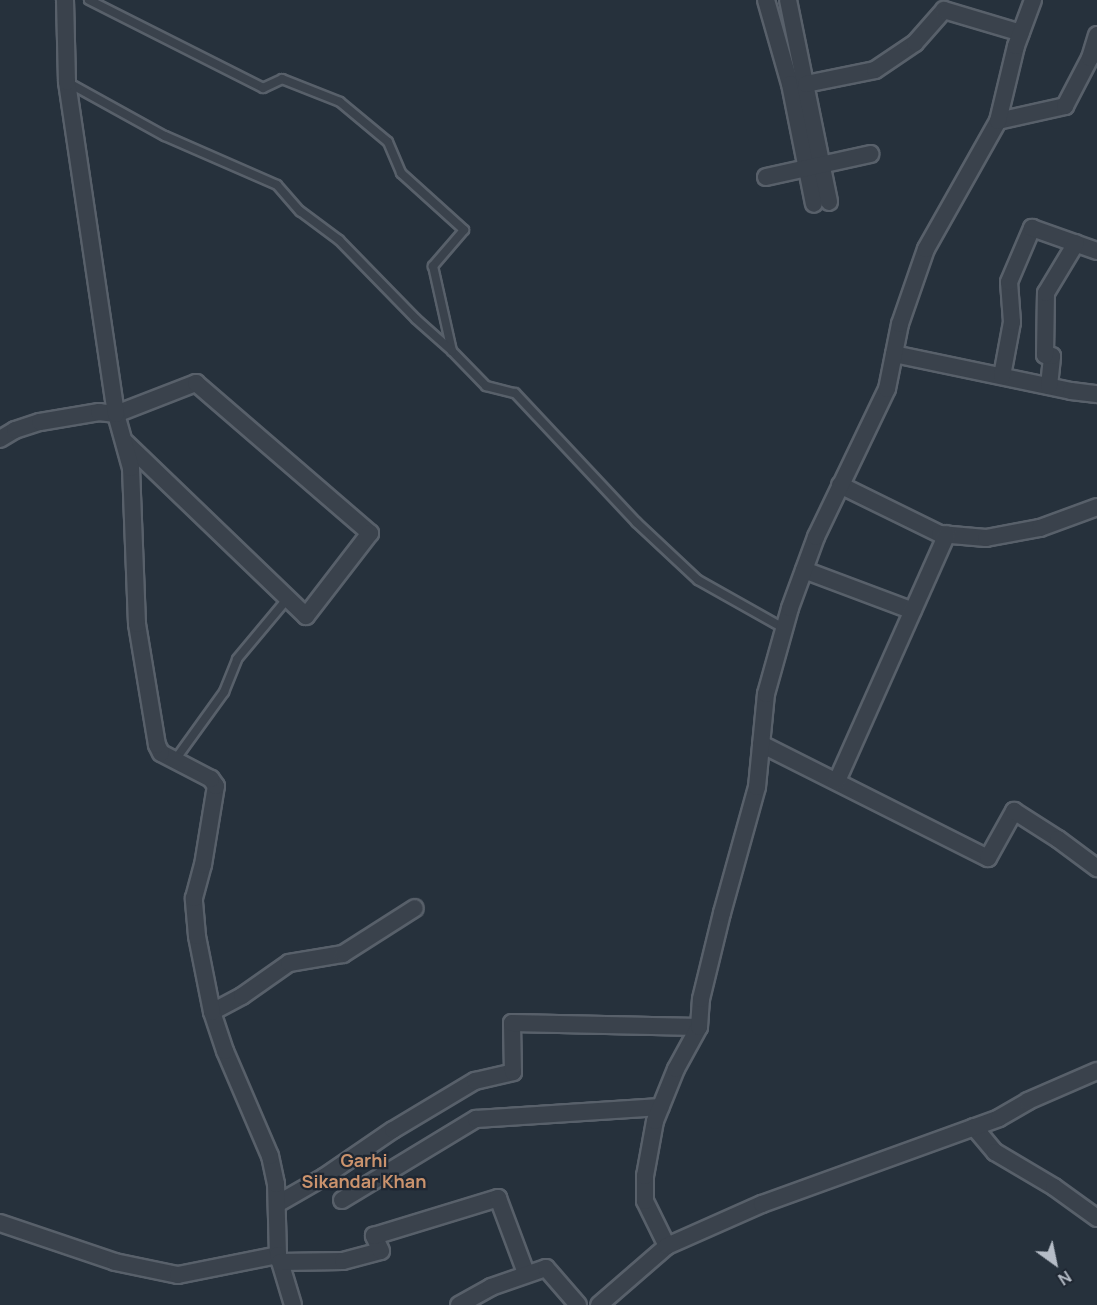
<!DOCTYPE html>
<html>
<head>
<meta charset="utf-8">
<style>
	body { margin:0 }
	#map { position:relative; width:1097px; height:1305px; overflow:hidden; background:#26313c; font-family:Manrope,sans-serif }
	div>[style] { position:absolute }
	.roads { filter:drop-shadow(2px 0 #58606a) drop-shadow(-2px 0 #58606a) drop-shadow(0 2px #58606a) drop-shadow(0 -2px #58606a) }
	.service>* { height:8px; margin:-4px; padding:0 4px; transform-origin:4px; border-radius:4px; background:#3a424c }
	.minor>* { height:16px; margin:-8px; padding:0 8px; transform-origin:8px; border-radius:8px; background:#3a424c }
	span { translate:-50% -50%; white-space:nowrap; text-align:center; line-height:1.15; -webkit-text-stroke:4.5px #1f2732; paint-order:stroke }
	.neighbourhood-label { font-size:18px; color:#cb936d; font-weight:700 }
	.north { position:absolute; left:1025px; top:1233px; width:60px; height:60px; -webkit-text-stroke:4px #1f2732; paint-order:stroke; rotate:147deg; font-size:16px; font-weight:700; line-height:24px; text-align:center; color:#b6bdc7 }
	.north::after { content:''; display:block; margin:auto; width:21px; height:27px; background:#b6bdc7; clip-path:polygon(50% 0,100% 100%,50% 72%,0 100%) }
</style>
</head>
<body>
<div id="map">
	<div class="roads">
		<div class="service">
			<div style="left:89px;top:0;width:195px;rotate:26.8deg"></div>
			<div style="left:263px;top:88px;width:21px;rotate:-25deg"></div>
			<div style="left:282px;top:79px;width:62px;rotate:21.6deg"></div>
			<div style="left:340px;top:102px;width:62px;rotate:39.8deg"></div>
			<div style="left:388px;top:142px;width:34px;rotate:67deg"></div>
			<div style="left:401px;top:173px;width:85px;rotate:42.1deg"></div>
			<div style="left:464px;top:230px;width:48px;rotate:130.7deg"></div>
			<div style="left:433px;top:266px;width:87px;rotate:77.4deg"></div>
			<div style="left:452px;top:351px;width:49px;rotate:45.8deg"></div>
			<div style="left:486px;top:386px;width:30px;rotate:14deg"></div>
			<div style="left:515px;top:393px;width:177px;rotate:46.8deg"></div>
			<div style="left:636px;top:522px;width:85px;rotate:43.1deg"></div>
			<div style="left:698px;top:580px;width:100px;rotate:29.4deg"></div>
			<div style="left:67px;top:82px;width:112px;rotate:28.9deg"></div>
			<div style="left:165px;top:136px;width:122px;rotate:23.6deg"></div>
			<div style="left:277px;top:185px;width:35px;rotate:49deg"></div>
			<div style="left:300px;top:211px;width:49px;rotate:36.6deg"></div>
			<div style="left:339px;top:240px;width:110px;rotate:45.7deg"></div>
			<div style="left:416px;top:319px;width:48px;rotate:41.6deg"></div>
			<div style="left:175px;top:760px;width:84px;rotate:-54.2deg"></div>
			<div style="left:224px;top:692px;width:35px;rotate:-68deg"></div>
			<div style="left:237px;top:659px;width:80px;rotate:-50.1deg"></div>
		</div>
		<div class="minor">
			<div style="left:766px;top:0;width:87px;rotate:74.1deg"></div>
			<div style="left:790px;top:84px;width:122px;rotate:78.7deg"></div>
			<div style="left:788px;top:0;width:206px;rotate:78.5deg"></div>
			<div style="left:806px;top:84px;width:70px;rotate:-11.5deg"></div>
			<div style="left:875px;top:70px;width:48px;rotate:-34deg"></div>
			<div style="left:915px;top:43px;width:44px;rotate:-48.7deg"></div>
			<div style="left:944px;top:10px;width:80px;rotate:16.6deg"></div>
			<div style="left:998px;top:121px;width:69px;rotate:-12.6deg"></div>
			<div style="left:1065px;top:106px;width:54px;rotate:-62.5deg"></div>
			<div style="left:1090px;top:58px;width:24px;rotate:-73deg"></div>
			<div style="left:766px;top:177px;width:107px;rotate:-12.4deg"></div>
			<div style="left:894px;top:354px;width:181px;rotate:11.8deg"></div>
			<div style="left:1071px;top:391px;width:26px;rotate:7deg"></div>
			<div style="left:1002px;top:376px;width:55px;rotate:-79.5deg"></div>
			<div style="left:1012px;top:322px;width:40px;rotate:-94.3deg"></div>
			<div style="left:1009px;top:282px;width:59px;rotate:-66.9deg"></div>
			<div style="left:1032px;top:228px;width:69px;rotate:19.5deg"></div>
			<div style="left:1049px;top:386px;width:30px;rotate:-84deg"></div>
			<div style="left:1052px;top:356px;width:7px;rotate:-172deg"></div>
			<div style="left:1045px;top:355px;width:62px;rotate:-89.1deg"></div>
			<div style="left:1046px;top:293px;width:58px;rotate:-59deg"></div>
			<div style="left:0;top:439px;width:17px;rotate:-31deg"></div>
			<div style="left:15px;top:430px;width:26px;rotate:-18deg"></div>
			<div style="left:40px;top:422px;width:60px;rotate:-9.6deg"></div>
			<div style="left:99px;top:412px;width:17px;rotate:7deg"></div>
			<div style="left:116px;top:414px;width:86px;rotate:-21.2deg"></div>
			<div style="left:196px;top:383px;width:230px;rotate:40.8deg"></div>
			<div style="left:370px;top:533px;width:105px;rotate:127.6deg"></div>
			<div style="left:306px;top:616px;width:250px;rotate:-136.1deg"></div>
			<div style="left:840px;top:485px;width:111px;rotate:26.1deg"></div>
			<div style="left:940px;top:534px;width:46px;rotate:5deg"></div>
			<div style="left:986px;top:538px;width:55px;rotate:-10.5deg"></div>
			<div style="left:1040px;top:528px;width:61px;rotate:-20.2deg"></div>
			<div style="left:804px;top:570px;width:116px;rotate:20.6deg"></div>
			<div style="left:761px;top:744px;width:254px;rotate:26.7deg"></div>
			<div style="left:988px;top:858px;width:54px;rotate:-61deg"></div>
			<div style="left:1014px;top:811px;width:52px;rotate:32.5deg"></div>
			<div style="left:1058px;top:839px;width:49px;rotate:36.6deg"></div>
			<div style="left:837px;top:781px;width:270px;rotate:-66deg"></div>
			<div style="left:212px;top:1012px;width:34px;rotate:-28deg"></div>
			<div style="left:242px;top:996px;width:57px;rotate:-35.1deg"></div>
			<div style="left:289px;top:963px;width:55px;rotate:-9.5deg"></div>
			<div style="left:343px;top:954px;width:85px;rotate:-32.6deg"></div>
			<div style="left:974px;top:1127px;width:33px;rotate:50deg"></div>
			<div style="left:995px;top:1152px;width:69px;rotate:30.7deg"></div>
			<div style="left:1054px;top:1187px;width:53px;rotate:35.8deg"></div>
			<div style="left:342px;top:1200px;width:157px;rotate:-31.2deg"></div>
			<div style="left:476px;top:1119px;width:185px;rotate:-3.7deg"></div>
			<div style="left:277px;top:1204px;width:54px;rotate:-29.9deg"></div>
			<div style="left:324px;top:1177px;width:83px;rotate:-34.3deg"></div>
			<div style="left:393px;top:1130px;width:96px;rotate:-30.9deg"></div>
			<div style="left:475px;top:1081px;width:39px;rotate:-13deg"></div>
			<div style="left:513px;top:1072px;width:49px;rotate:-91.2deg"></div>
			<div style="left:512px;top:1023px;width:187px;rotate:1.2deg"></div>
			<div style="left:0;top:1223px;width:121px;rotate:18.7deg"></div>
			<div style="left:115px;top:1262px;width:64px;rotate:11.7deg"></div>
			<div style="left:178px;top:1275px;width:102px;rotate:-11.3deg"></div>
			<div style="left:278px;top:1255px;width:71px;rotate:-91.6deg"></div>
			<div style="left:276px;top:1184px;width:29px;rotate:-102deg"></div>
			<div style="left:270px;top:1156px;width:114px;rotate:-113.2deg"></div>
			<div style="left:225px;top:1051px;width:41px;rotate:-108.4deg"></div>
			<div style="left:212px;top:1012px;width:77px;rotate:-101.2deg"></div>
			<div style="left:197px;top:936px;width:38px;rotate:-95deg"></div>
			<div style="left:194px;top:898px;width:34px;rotate:-75deg"></div>
			<div style="left:203px;top:865px;width:80px;rotate:-80.7deg"></div>
			<div style="left:216px;top:786px;width:9px;rotate:-126deg"></div>
			<div style="left:211px;top:779px;width:56px;rotate:-152.5deg"></div>
			<div style="left:161px;top:753px;width:9px;rotate:-117deg"></div>
			<div style="left:157px;top:745px;width:123px;rotate:-99.4deg"></div>
			<div style="left:137px;top:624px;width:156px;rotate:-92.2deg"></div>
			<div style="left:131px;top:468px;width:56px;rotate:-105.5deg"></div>
			<div style="left:116px;top:414px;width:336px;rotate:-98.4deg"></div>
			<div style="left:67px;top:82px;width:82px;rotate:-91.4deg"></div>
			<div style="left:667px;top:1246px;width:50px;rotate:-116.1deg"></div>
			<div style="left:645px;top:1201px;width:25px;rotate:-90deg"></div>
			<div style="left:645px;top:1176px;width:56px;rotate:-79.7deg"></div>
			<div style="left:655px;top:1121px;width:56px;rotate:-68deg"></div>
			<div style="left:676px;top:1069px;width:48px;rotate:-61.3deg"></div>
			<div style="left:699px;top:1027px;width:28px;rotate:-86deg"></div>
			<div style="left:701px;top:999px;width:89px;rotate:-76.3deg"></div>
			<div style="left:722px;top:913px;width:131px;rotate:-74.5deg"></div>
			<div style="left:757px;top:787px;width:93px;rotate:-84.5deg"></div>
			<div style="left:766px;top:694px;width:89px;rotate:-74.4deg"></div>
			<div style="left:790px;top:608px;width:76px;rotate:-69.9deg"></div>
			<div style="left:816px;top:537px;width:164px;rotate:-64.4deg"></div>
			<div style="left:887px;top:389px;width:66px;rotate:-78.7deg"></div>
			<div style="left:900px;top:324px;width:79px;rotate:-70.9deg"></div>
			<div style="left:926px;top:249px;width:147px;rotate:-60.6deg"></div>
			<div style="left:998px;top:121px;width:77px;rotate:-76.5deg"></div>
			<div style="left:1016px;top:46px;width:49px;rotate:-69.7deg"></div>
			<div style="left:278px;top:1255px;width:52px;rotate:73.3deg"></div>
			<div style="left:280px;top:1262px;width:63px;rotate:-0.9deg"></div>
			<div style="left:343px;top:1261px;width:39px;rotate:-15deg"></div>
			<div style="left:381px;top:1251px;width:17px;rotate:-115deg"></div>
			<div style="left:374px;top:1236px;width:130px;rotate:-17deg"></div>
			<div style="left:498px;top:1198px;width:80px;rotate:69.5deg"></div>
			<div style="left:459px;top:1305px;width:37px;rotate:-29deg"></div>
			<div style="left:491px;top:1287px;width:58px;rotate:-19.1deg"></div>
			<div style="left:546px;top:1268px;width:49px;rotate:49.1deg"></div>
			<div style="left:599px;top:1305px;width:90px;rotate:-40.9deg"></div>
			<div style="left:667px;top:1246px;width:104px;rotate:-23.9deg"></div>
			<div style="left:762px;top:1204px;width:252px;rotate:-19.9deg"></div>
			<div style="left:999px;top:1118px;width:34px;rotate:-30deg"></div>
			<div style="left:1028px;top:1101px;width:75px;rotate:-23.5deg"></div>
		</div>
	</div>
	<div class="neighbourhood-label">
		<span style="left:364px;top:1171px">Garhi<br>Sikandar Khan</span>
	</div>
	<div class="north">N</div>
</div>
</body>
</html>
